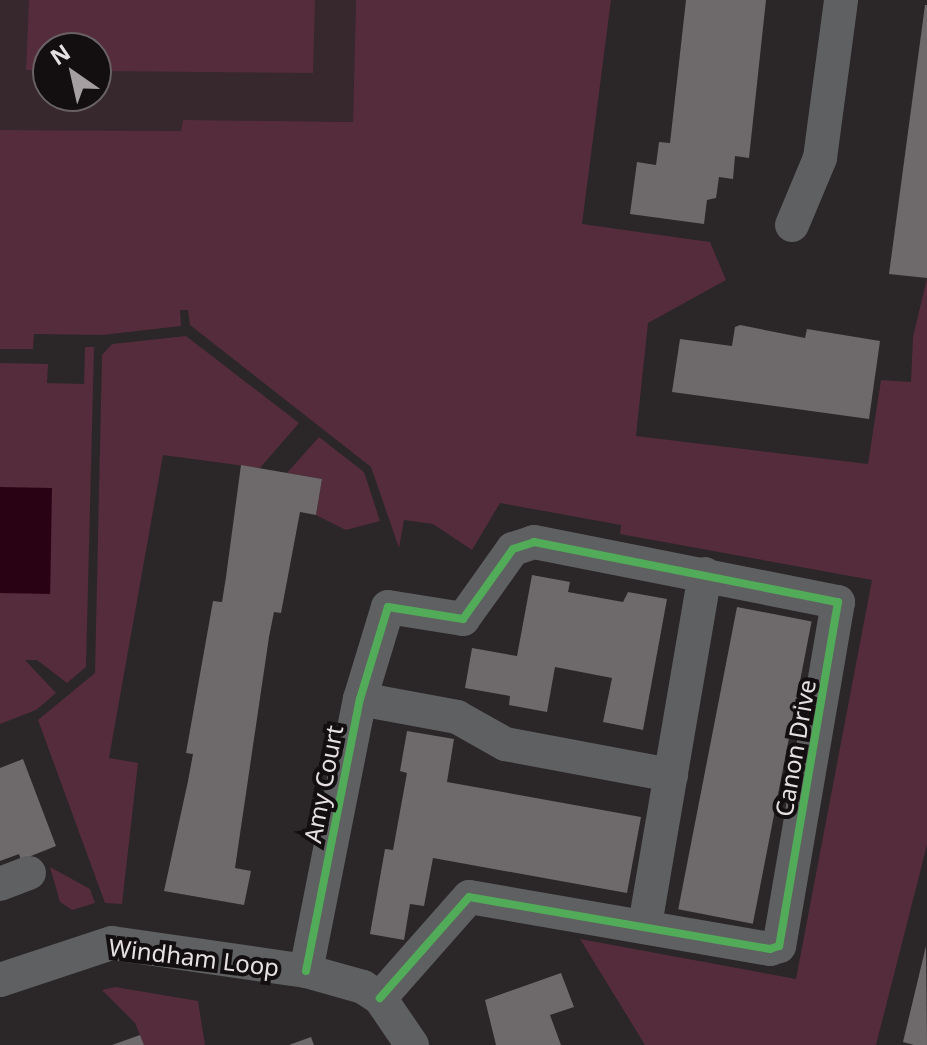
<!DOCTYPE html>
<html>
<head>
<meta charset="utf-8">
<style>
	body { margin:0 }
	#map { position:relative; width:927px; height:1045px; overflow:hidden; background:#2b2628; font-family:"Noto Sans",sans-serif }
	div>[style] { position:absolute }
	.built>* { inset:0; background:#36282d }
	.green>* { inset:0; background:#542c3b }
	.water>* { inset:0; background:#290314; transform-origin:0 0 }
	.building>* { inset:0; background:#6e696b; transform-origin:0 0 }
	.minor>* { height:34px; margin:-17px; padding:0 17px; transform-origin:17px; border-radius:17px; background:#5f6061 }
	.cycleway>* { height:8px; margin:-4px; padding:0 4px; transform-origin:4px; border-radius:4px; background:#51ab58 }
	span { translate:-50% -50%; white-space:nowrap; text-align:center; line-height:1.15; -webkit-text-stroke:8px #130e10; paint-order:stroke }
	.street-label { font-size:24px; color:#e7e0e2 }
	.north { position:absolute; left:32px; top:32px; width:80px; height:80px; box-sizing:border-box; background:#130e10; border:2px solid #686264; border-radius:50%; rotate:326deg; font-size:22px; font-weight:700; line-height:32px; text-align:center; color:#e7e0e2 }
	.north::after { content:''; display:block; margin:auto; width:28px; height:36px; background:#a59fa1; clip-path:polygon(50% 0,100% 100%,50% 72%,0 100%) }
</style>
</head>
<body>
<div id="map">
	<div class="built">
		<div style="clip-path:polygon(evenodd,0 0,356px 0,353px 122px,183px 120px,182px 131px,0 130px,0 0,48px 48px,96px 48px,96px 96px,48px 96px,48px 48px)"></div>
	</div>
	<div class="green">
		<div style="clip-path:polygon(29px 0,315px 0,313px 73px,96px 71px,96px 48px,48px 48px,48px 71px,26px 70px)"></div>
		<div style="clip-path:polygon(356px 0,611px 0,582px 224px,710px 242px,726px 280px,648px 323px,636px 436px,868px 464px,881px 380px,911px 382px,913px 337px,927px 278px,927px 845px,876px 1045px,645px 1045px,580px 939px,796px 979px,872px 580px,620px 534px,621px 525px,500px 503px,472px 550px,433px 524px,404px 520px,399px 548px,371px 467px,190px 325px,188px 310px,180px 310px,181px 326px,102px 335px,34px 334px,33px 349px,0 349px,0 130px,181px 131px,183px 120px,353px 122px)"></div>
		<div style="clip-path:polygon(186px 336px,299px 423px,260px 468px,163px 455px,109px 758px,138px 763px,122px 904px,105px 903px,38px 720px,95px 673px,102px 355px,112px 344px)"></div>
		<div style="clip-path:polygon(85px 347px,94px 347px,86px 667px,67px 683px,37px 660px,25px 660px,56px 693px,36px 710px,0 724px,0 363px,48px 364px,47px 383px,84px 384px)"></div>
		<div style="clip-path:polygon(319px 437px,364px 472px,380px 521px,346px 530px,316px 515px,322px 479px,287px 473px)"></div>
		<div style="clip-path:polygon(50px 867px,90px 889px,95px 903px,72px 910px,60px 902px)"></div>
		<div style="clip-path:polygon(115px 987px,198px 1001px,205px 1045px,144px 1045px,135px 1023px,102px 990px)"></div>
	</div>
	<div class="water">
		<div style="left:0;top:487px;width:52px;height:106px;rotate:1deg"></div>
	</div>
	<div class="building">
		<div style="clip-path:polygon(686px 0,766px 0,749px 158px,735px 156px,733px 179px,719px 177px,716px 198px,707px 200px,704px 224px,630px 214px,637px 162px,656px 165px,659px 142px,670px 143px)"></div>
		<div style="clip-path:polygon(925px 5px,927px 5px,927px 278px,889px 274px)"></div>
		<div style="clip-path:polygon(740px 325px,805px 338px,807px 329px,880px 341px,869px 419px,672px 392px,680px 339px,732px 346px,735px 327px)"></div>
		<div style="clip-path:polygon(241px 465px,322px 479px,316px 515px,300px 512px,281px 613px,274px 612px,269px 637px,235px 868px,251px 871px,244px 905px,164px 891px,188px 781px,193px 754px,186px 753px,213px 601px,222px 602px,226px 577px)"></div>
		<div style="clip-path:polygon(532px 575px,570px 582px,568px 592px,623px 602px,628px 592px,667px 599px,643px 730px,603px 722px,612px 678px,555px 667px,547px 712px,509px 705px,510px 696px,465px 688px,472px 648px,517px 656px)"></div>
		<div style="left:737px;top:607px;width:76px;height:308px;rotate:11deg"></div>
		<div style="clip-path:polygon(407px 731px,454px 739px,447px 782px,641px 817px,627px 893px,433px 858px,424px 906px,410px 904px,404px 940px,370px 934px,385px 849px,393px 850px,407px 773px,400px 771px)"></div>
		<div style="clip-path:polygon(23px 759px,56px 846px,21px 860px,19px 854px,0 861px,0 768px)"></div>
		<div style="clip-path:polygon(926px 946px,927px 1045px,914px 1045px,903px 1042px)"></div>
		<div style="clip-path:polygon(561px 973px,574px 1007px,550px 1015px,561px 1045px,496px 1045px,485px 1000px)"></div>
		<div style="clip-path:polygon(140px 1035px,144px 1045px,112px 1045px)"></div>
		<div style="clip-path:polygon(311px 1037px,314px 1045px,289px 1045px)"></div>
	</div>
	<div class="minor">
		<div style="left:792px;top:225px;width:73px;rotate:-67.3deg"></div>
		<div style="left:820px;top:158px;width:159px;rotate:-82.4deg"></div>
		<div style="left:360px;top:699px;width:99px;rotate:10.5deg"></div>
		<div style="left:457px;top:717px;width:55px;rotate:29.4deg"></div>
		<div style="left:505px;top:744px;width:169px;rotate:10.6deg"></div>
		<div style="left:0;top:884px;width:31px;rotate:-21deg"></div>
		<div style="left:645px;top:925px;width:356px;rotate:-80.3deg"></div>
		<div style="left:306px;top:971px;width:277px;rotate:-78.8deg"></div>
		<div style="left:360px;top:699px;width:96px;rotate:-73.1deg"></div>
		<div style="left:388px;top:607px;width:76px;rotate:9.1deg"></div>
		<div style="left:463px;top:619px;width:86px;rotate:-54.5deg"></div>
		<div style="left:513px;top:549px;width:22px;rotate:-18deg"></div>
		<div style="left:534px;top:542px;width:310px;rotate:11.2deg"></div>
		<div style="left:838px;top:602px;width:349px;rotate:99.7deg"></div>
		<div style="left:779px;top:946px;width:9px;rotate:162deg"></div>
		<div style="left:770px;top:949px;width:305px;rotate:-170.2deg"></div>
		<div style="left:469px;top:897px;width:135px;rotate:131.4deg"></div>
		<div style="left:0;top:980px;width:118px;rotate:-18.3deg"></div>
		<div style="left:112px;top:943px;width:196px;rotate:8.2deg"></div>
		<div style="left:306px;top:971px;width:59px;rotate:15.7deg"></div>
		<div style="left:363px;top:987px;width:20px;rotate:33deg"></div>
		<div style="left:380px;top:998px;width:57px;rotate:55.8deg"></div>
	</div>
	<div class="cycleway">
		<div style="left:306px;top:971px;width:277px;rotate:-78.8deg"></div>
		<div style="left:360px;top:699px;width:96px;rotate:-73.1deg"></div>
		<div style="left:388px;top:607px;width:76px;rotate:9.1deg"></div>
		<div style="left:463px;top:619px;width:86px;rotate:-54.5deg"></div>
		<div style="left:513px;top:549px;width:22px;rotate:-18deg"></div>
		<div style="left:534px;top:542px;width:310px;rotate:11.2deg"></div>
		<div style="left:838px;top:602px;width:349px;rotate:99.7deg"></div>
		<div style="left:779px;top:946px;width:9px;rotate:162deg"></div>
		<div style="left:770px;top:949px;width:305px;rotate:-170.2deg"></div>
		<div style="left:469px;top:897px;width:135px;rotate:131.4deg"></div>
	</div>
	<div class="street-label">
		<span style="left:795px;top:748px;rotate:-80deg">Canon Drive</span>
		<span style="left:323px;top:784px;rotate:-79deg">Amy Court</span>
		<span style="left:194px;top:957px;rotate:7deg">Windham Loop</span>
	</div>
	<div class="north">N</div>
</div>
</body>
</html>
